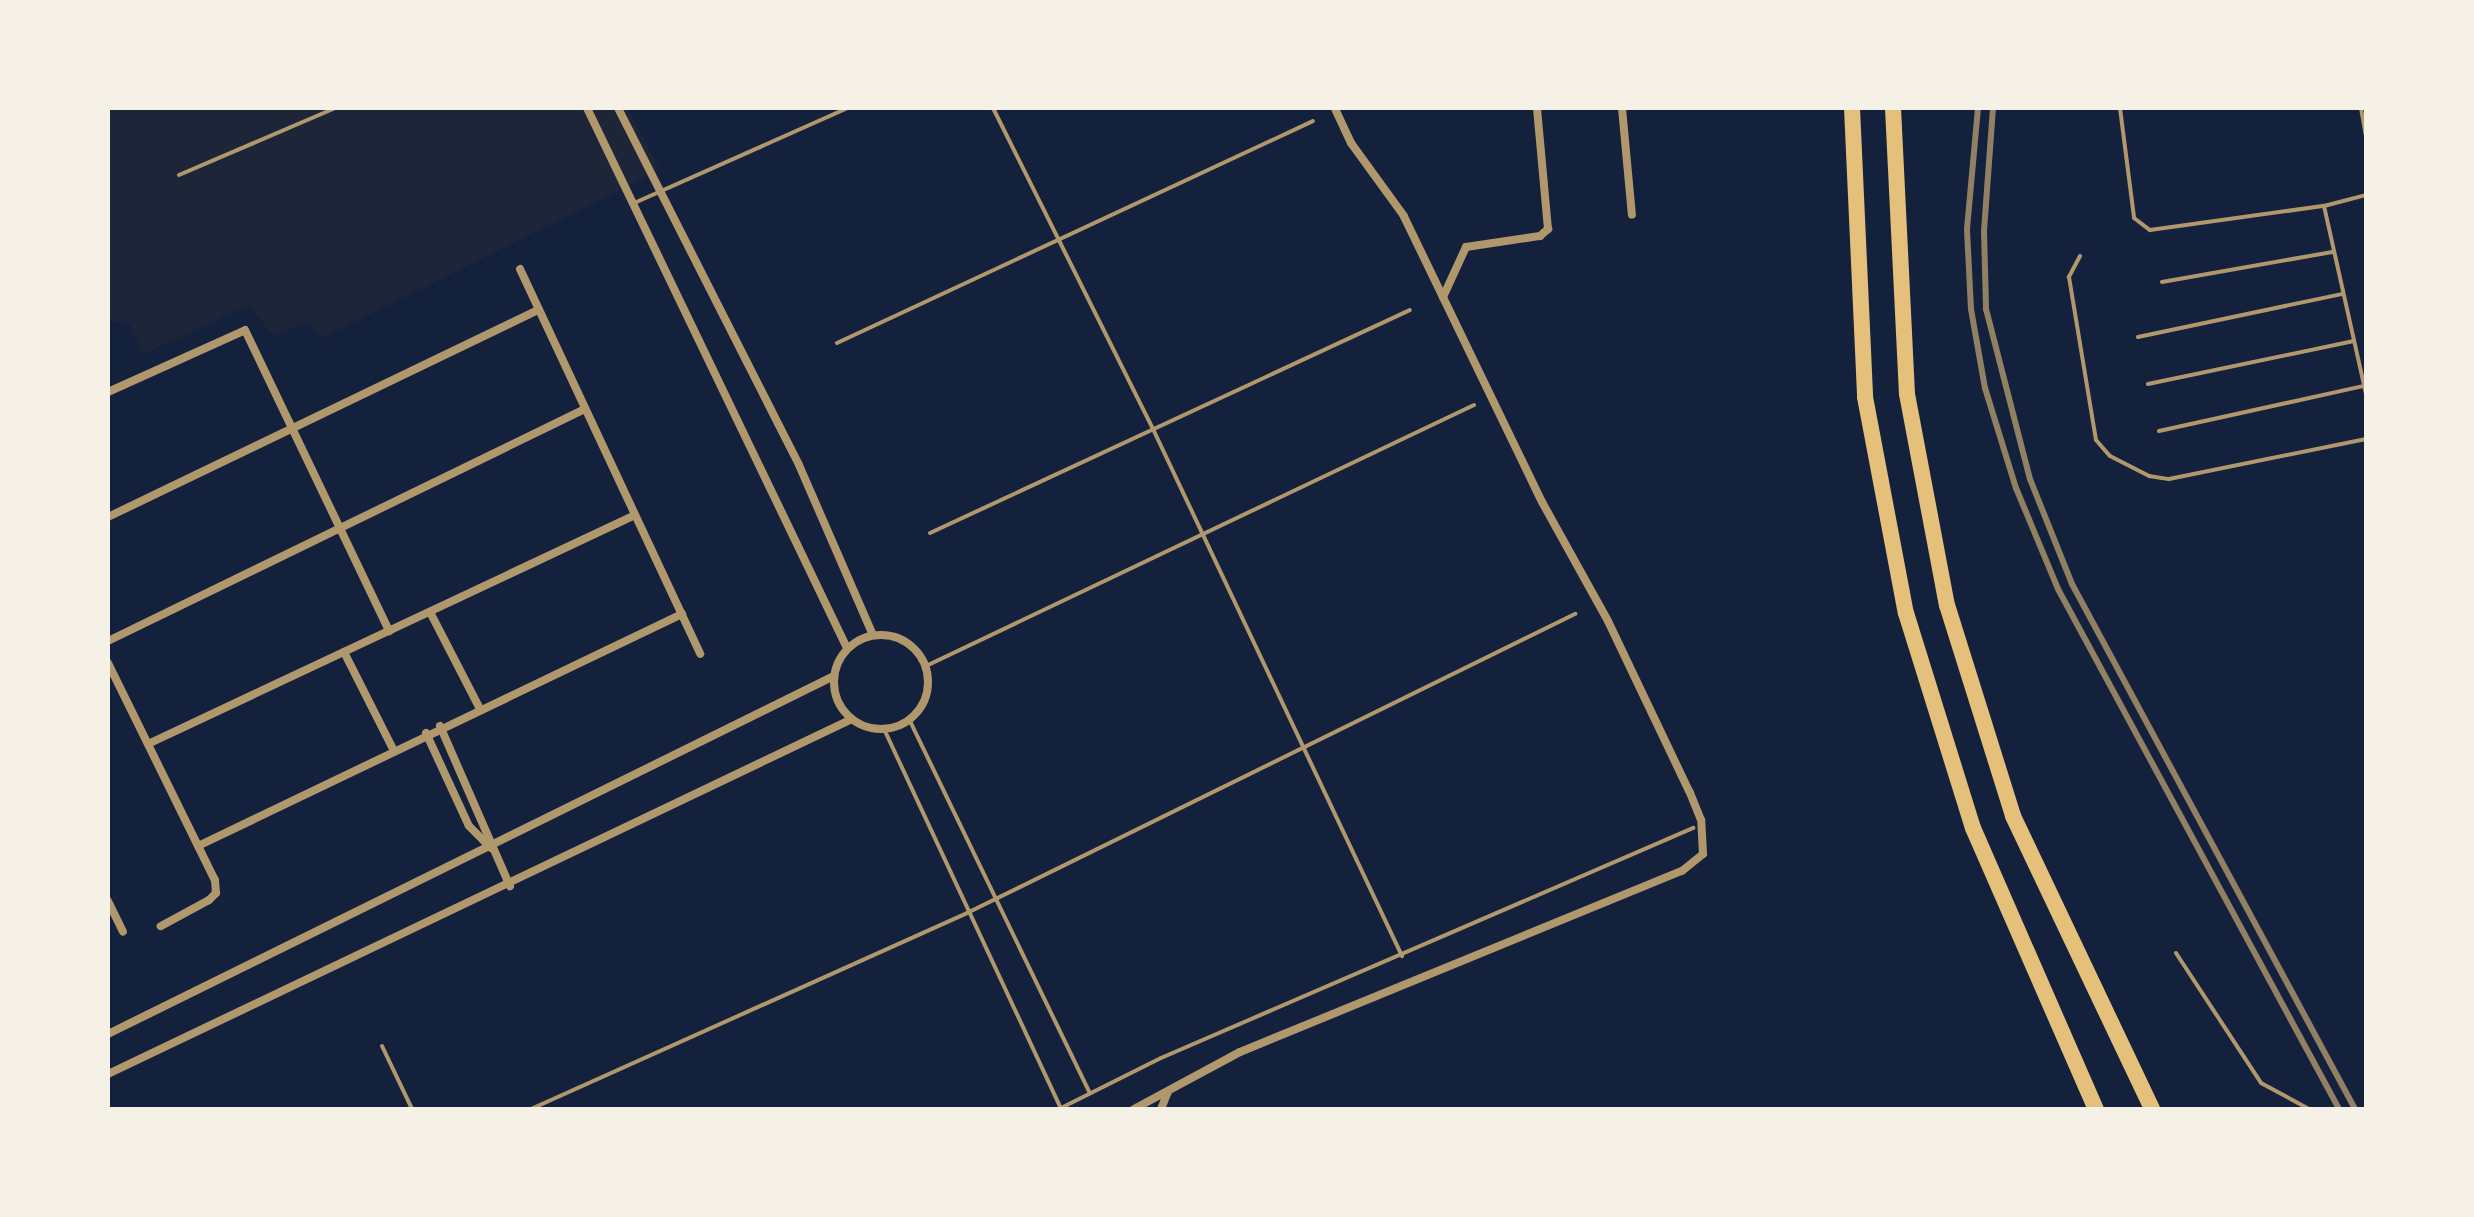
<!DOCTYPE html>
<html>
<head>
<meta charset="utf-8">
<style>
	body { margin:0 }
	#map { position:relative; width:2474px; height:1217px; overflow:hidden; background:#14213d; font-family:"Asap Condensed",sans-serif }
	div>[style] { position:absolute }
	.green>* { inset:0; background:#1d2539 }
	.service>* { height:4px; margin:-2px; padding:0 2px; transform-origin:2px; border-radius:2px; background:#b1986c }
	.minor>* { height:8px; margin:-4px; padding:0 4px; transform-origin:4px; border-radius:4px; background:#b1986c }
	.minor>.ring { margin:-4px; padding:0; box-sizing:content-box; background:none; border:8px solid #b1986c; border-radius:50% }
	.motorway>* { height:16px; margin:-8px; padding:0 8px; transform-origin:8px; border-radius:8px; background:#e5c07b }
	.rail>* { height:6px; margin:-3px; padding:0 3px; transform-origin:3px; border-radius:3px; background:#918062 }
	span { translate:-50% -50%; white-space:nowrap; text-align:center; line-height:1.15; -webkit-text-stroke:8px #f6f1e7; paint-order:stroke }
	.frame { position:absolute; inset:0; border:110px solid #f6f1e7; pointer-events:none }
</style>
</head>
<body>
<div id="map">
	<div class="green">
		<div style="clip-path:polygon(108px 108px,628px 108px,660px 170px,322px 338px,308px 321px,273px 336px,249px 305px,144px 354px,129px 324px,108px 320px)"></div>
	</div>
	<div class="service">
		<div style="left:993px;top:108px;width:359px;rotate:63.5deg"></div>
		<div style="left:1153px;top:429px;width:583px;rotate:64.71deg"></div>
		<div style="left:2120px;top:108px;width:111px;rotate:82.7deg"></div>
		<div style="left:2134px;top:218px;width:20px;rotate:37deg"></div>
		<div style="left:2150px;top:230px;width:176px;rotate:-7.9deg"></div>
		<div style="left:2324px;top:206px;width:43px;rotate:-14.7deg"></div>
		<div style="left:2361px;top:108px;width:27px;rotate:80deg"></div>
		<div style="left:179px;top:175px;width:170px;rotate:-23.2deg"></div>
		<div style="left:632px;top:204px;width:236px;rotate:-24deg"></div>
		<div style="left:2324px;top:206px;width:193px;rotate:77.4deg"></div>
		<div style="left:2080px;top:256px;width:24px;rotate:118deg"></div>
		<div style="left:2069px;top:277px;width:165px;rotate:80.6deg"></div>
		<div style="left:2096px;top:440px;width:21px;rotate:49deg"></div>
		<div style="left:2110px;top:456px;width:44px;rotate:27.1deg"></div>
		<div style="left:2149px;top:476px;width:20px;rotate:9deg"></div>
		<div style="left:2169px;top:479px;width:201px;rotate:-11.5deg"></div>
		<div style="left:2162px;top:282px;width:173px;rotate:-10deg"></div>
		<div style="left:2138px;top:337px;width:208px;rotate:-11.9deg"></div>
		<div style="left:837px;top:343px;width:525px;rotate:-25deg"></div>
		<div style="left:2148px;top:384px;width:209px;rotate:-11.8deg"></div>
		<div style="left:2159px;top:431px;width:210px;rotate:-12.4deg"></div>
		<div style="left:930px;top:533px;width:529px;rotate:-24.92deg"></div>
		<div style="left:926px;top:666px;width:607px;rotate:-25.47deg"></div>
		<div style="left:909px;top:719px;width:415px;rotate:64.2deg"></div>
		<div style="left:884px;top:729px;width:418px;rotate:65deg"></div>
		<div style="left:2176px;top:953px;width:155px;rotate:56.8deg"></div>
		<div style="left:2261px;top:1083px;width:55px;rotate:28.4deg"></div>
		<div style="left:382px;top:1046px;width:70px;rotate:64.5deg"></div>
		<div style="left:531px;top:1109px;width:478px;rotate:-24.2deg"></div>
		<div style="left:967px;top:913px;width:678px;rotate:-26.19deg"></div>
		<div style="left:1059px;top:1109px;width:114px;rotate:-26.6deg"></div>
		<div style="left:1161px;top:1058px;width:580px;rotate:-23.38deg"></div>
	</div>
	<div class="minor">
		<div style="left:587px;top:108px;width:599px;rotate:64.29deg"></div>
		<div style="left:618px;top:108px;width:400px;rotate:63.1deg"></div>
		<div style="left:799px;top:465px;width:185px;rotate:66.5deg"></div>
		<div style="left:1622px;top:108px;width:107px;rotate:84.7deg"></div>
		<div style="left:520px;top:269px;width:425px;rotate:64.9deg"></div>
		<div style="left:1443px;top:297px;width:55px;rotate:-65.3deg"></div>
		<div style="left:1466px;top:247px;width:75px;rotate:-8.5deg"></div>
		<div style="left:1540px;top:236px;width:11px;rotate:-41deg"></div>
		<div style="left:1548px;top:229px;width:121px;rotate:-95.2deg"></div>
		<div style="left:108px;top:392px;width:150px;rotate:-24.3deg"></div>
		<div style="left:245px;top:330px;width:334px;rotate:64.4deg"></div>
		<div style="left:108px;top:517px;width:478px;rotate:-25.7deg"></div>
		<div style="left:430px;top:612px;width:107px;rotate:62.7deg"></div>
		<div class="ring" style="left:834px;top:635px;width:86px;height:86px"></div>
		<div style="left:108px;top:641px;width:530px;rotate:-25.94deg"></div>
		<div style="left:344px;top:652px;width:109px;rotate:63.2deg"></div>
		<div style="left:108px;top:663px;width:242px;rotate:63.8deg"></div>
		<div style="left:215px;top:880px;width:13px;rotate:86deg"></div>
		<div style="left:216px;top:893px;width:10px;rotate:135deg"></div>
		<div style="left:209px;top:900px;width:55px;rotate:151.6deg"></div>
		<div style="left:440px;top:726px;width:175px;rotate:66.4deg"></div>
		<div style="left:426px;top:733px;width:102px;rotate:65.2deg"></div>
		<div style="left:469px;top:826px;width:31px;rotate:45deg"></div>
		<div style="left:148px;top:744px;width:538px;rotate:-25.18deg"></div>
		<div style="left:198px;top:846px;width:537px;rotate:-25.61deg"></div>
		<div style="left:108px;top:901px;width:34px;rotate:64deg"></div>
		<div style="left:108px;top:1034px;width:809px;rotate:-26.25deg"></div>
		<div style="left:108px;top:1074px;width:824px;rotate:-25.51deg"></div>
		<div style="left:1134px;top:1109px;width:120px;rotate:-28.3deg"></div>
		<div style="left:1240px;top:1052px;width:478px;rotate:-22.3deg"></div>
		<div style="left:1682px;top:871px;width:27px;rotate:-39deg"></div>
		<div style="left:1703px;top:854px;width:34px;rotate:-93deg"></div>
		<div style="left:1701px;top:820px;width:31px;rotate:-112deg"></div>
		<div style="left:1689px;top:791px;width:188px;rotate:-115.5deg"></div>
		<div style="left:1608px;top:621px;width:136px;rotate:-119deg"></div>
		<div style="left:1542px;top:502px;width:318px;rotate:-115.8deg"></div>
		<div style="left:1404px;top:216px;width:90px;rotate:-126deg"></div>
		<div style="left:1351px;top:143px;width:38px;rotate:-115deg"></div>
		<div style="left:1161px;top:1109px;width:18px;rotate:-68deg"></div>
	</div>
	<div class="motorway">
		<div style="left:1852px;top:108px;width:289px;rotate:87.4deg"></div>
		<div style="left:1865px;top:397px;width:220px;rotate:79.3deg"></div>
		<div style="left:1906px;top:613px;width:225px;rotate:72.7deg"></div>
		<div style="left:1973px;top:828px;width:307px;rotate:66.4deg"></div>
		<div style="left:1893px;top:108px;width:286px;rotate:87.2deg"></div>
		<div style="left:1907px;top:394px;width:215px;rotate:79.3deg"></div>
		<div style="left:1947px;top:605px;width:221px;rotate:72.6deg"></div>
		<div style="left:2013px;top:816px;width:324px;rotate:64.6deg"></div>
	</div>
	<div class="rail">
		<div style="left:1978px;top:108px;width:122px;rotate:95.2deg"></div>
		<div style="left:1967px;top:230px;width:79px;rotate:87.1deg"></div>
		<div style="left:1971px;top:309px;width:80px;rotate:80deg"></div>
		<div style="left:1985px;top:388px;width:105px;rotate:72.8deg"></div>
		<div style="left:2016px;top:488px;width:109px;rotate:67.4deg"></div>
		<div style="left:2058px;top:589px;width:591px;rotate:61.61deg"></div>
		<div style="left:1993px;top:108px;width:123px;rotate:94.2deg"></div>
		<div style="left:1984px;top:231px;width:78px;rotate:88.5deg"></div>
		<div style="left:1986px;top:309px;width:176px;rotate:75.5deg"></div>
		<div style="left:2030px;top:479px;width:113px;rotate:68.2deg"></div>
		<div style="left:2072px;top:584px;width:596px;rotate:61.67deg"></div>
	</div>
	<div class="frame"></div>
</div>
</body>
</html>
